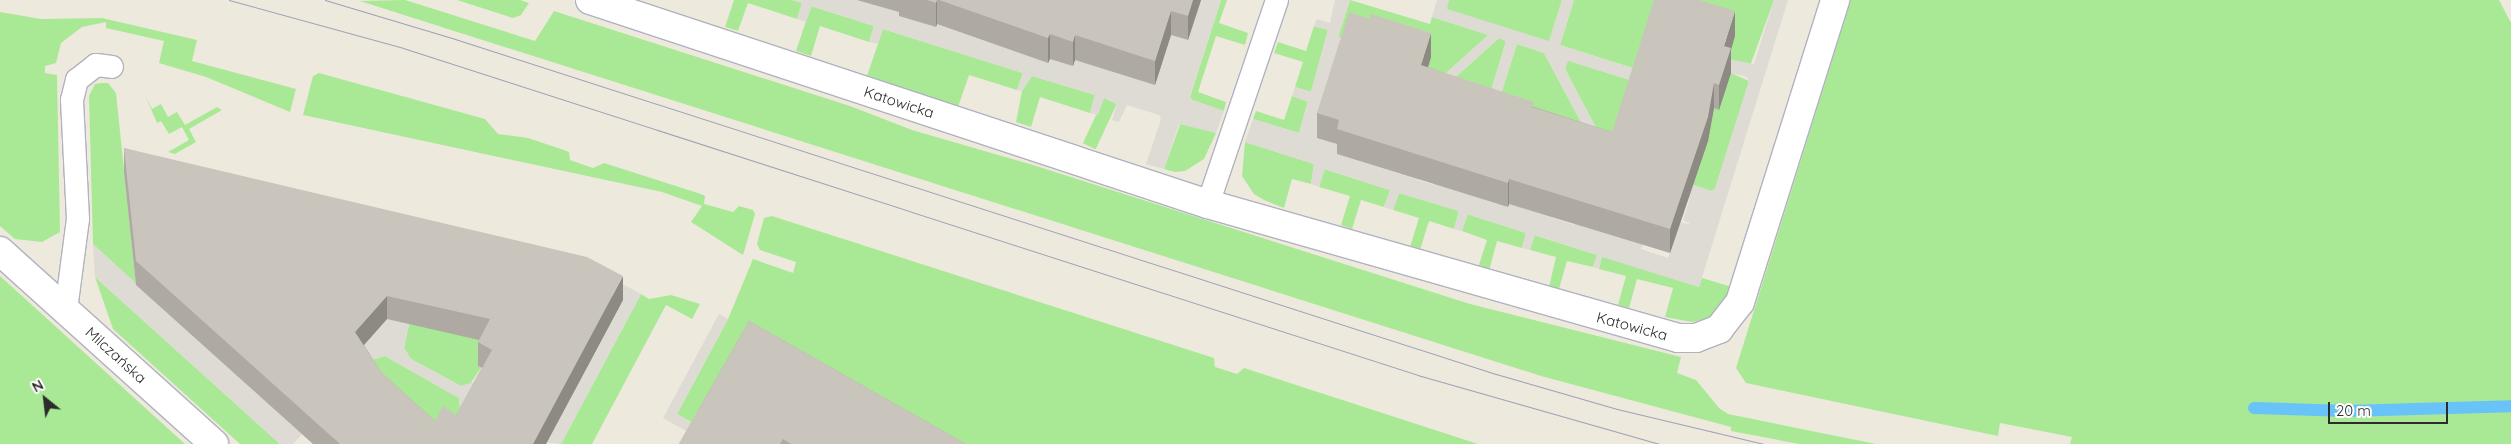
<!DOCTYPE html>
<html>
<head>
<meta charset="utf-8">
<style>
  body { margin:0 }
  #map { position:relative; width:2511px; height:444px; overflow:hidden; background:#eee9dd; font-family:Quicksand,sans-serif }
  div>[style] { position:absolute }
  .green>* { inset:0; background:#a9e995; transform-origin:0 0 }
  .plaza>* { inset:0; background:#dedbd4 }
  .stream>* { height:12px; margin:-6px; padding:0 6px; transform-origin:6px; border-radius:6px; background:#68c3f8 }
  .roads { filter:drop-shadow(1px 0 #b1b2c0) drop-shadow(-1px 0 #b1b2c0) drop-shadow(0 1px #b1b2c0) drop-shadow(0 -1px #b1b2c0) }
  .service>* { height:22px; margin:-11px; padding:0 11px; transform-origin:11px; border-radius:11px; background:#fff }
  .minor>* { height:28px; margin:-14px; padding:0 14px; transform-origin:14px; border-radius:14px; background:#fff }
  .tram>* { height:1px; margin:-0.5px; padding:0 0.5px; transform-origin:0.5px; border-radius:0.5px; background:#9fa0b7 }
  .wall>* { inset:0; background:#aea9a2 }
  .shaded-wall>* { inset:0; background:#8d8a84 }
  .building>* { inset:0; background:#cac5bc }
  span { translate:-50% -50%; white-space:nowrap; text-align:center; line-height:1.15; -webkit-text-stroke:4.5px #fff; paint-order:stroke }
  .street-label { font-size:15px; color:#2c2c2c }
  .north { position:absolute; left:20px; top:374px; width:50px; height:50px; -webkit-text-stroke:4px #fff; paint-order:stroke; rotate:331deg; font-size:14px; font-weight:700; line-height:20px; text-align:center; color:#2c2c2c }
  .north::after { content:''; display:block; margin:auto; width:18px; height:22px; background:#2c2c2c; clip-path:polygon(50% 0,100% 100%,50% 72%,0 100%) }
  .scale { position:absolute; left:2328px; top:402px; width:120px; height:22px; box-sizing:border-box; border:2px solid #2c2c2c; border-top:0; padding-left:6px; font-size:15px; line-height:18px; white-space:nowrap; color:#2c2c2c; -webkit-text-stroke:4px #fff; paint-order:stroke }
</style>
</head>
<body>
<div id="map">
  <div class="green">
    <div style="clip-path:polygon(405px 0,535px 41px,554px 11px,850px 106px,912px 130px,1033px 165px,1470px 304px,1681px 357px,1677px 373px,1696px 380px,1719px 408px,1728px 414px,1876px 444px,1799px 444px,1731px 431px,1731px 427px,1541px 376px,360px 1px)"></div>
    <div style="clip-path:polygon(457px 0,520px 0,529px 3px,521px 15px,513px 18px)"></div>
    <div style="clip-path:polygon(734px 0,792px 0,802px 3px,797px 19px,748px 3px,738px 31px,725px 27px)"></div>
    <div style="clip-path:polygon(1221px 0,1227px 0,1219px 23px,1248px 33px,1245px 45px,1216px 36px,1198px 92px,1226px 102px,1224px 111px,1192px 100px,1190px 97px)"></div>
    <div style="clip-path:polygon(1350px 0,1430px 24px,1432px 17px,1489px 35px,1418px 98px,1348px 40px,1338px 37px)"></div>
    <div style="clip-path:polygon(1449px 0,1562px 0,1549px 42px,1446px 9px)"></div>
    <div style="clip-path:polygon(1574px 0,1774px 0,1750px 66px,1728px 59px,1735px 36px,1639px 70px,1560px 45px)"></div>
    <div style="clip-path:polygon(1851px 0,2499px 0,2511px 23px,2511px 444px,2070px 444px,2072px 437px,2000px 423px,1998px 436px,1746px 383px,1736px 368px)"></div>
    <div style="clip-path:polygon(811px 6px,874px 26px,869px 42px,820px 26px,811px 56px,796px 51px)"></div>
    <div style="clip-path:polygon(0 12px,41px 19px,102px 18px,197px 40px,192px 61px,296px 89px,290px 112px,206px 77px,159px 63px,164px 41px,106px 28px,106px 22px,82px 27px,61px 43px,56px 63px,45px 66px,45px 73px,57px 75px,60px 232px,42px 242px,15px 239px,0 226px)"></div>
    <div style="clip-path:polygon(1314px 26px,1328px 30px,1311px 92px,1295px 87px,1303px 62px,1274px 53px,1278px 42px,1306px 51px)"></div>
    <div style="clip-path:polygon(883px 29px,1023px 73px,1017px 90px,969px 75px,957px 110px,867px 76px)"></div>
    <div style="clip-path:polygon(1499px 38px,1506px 41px,1488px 101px,1429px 101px)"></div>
    <div style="clip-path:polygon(1517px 44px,1544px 53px,1606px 169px,1498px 103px)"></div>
    <div style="clip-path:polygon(1568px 60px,1636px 82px,1613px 160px,1565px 69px)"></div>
    <div style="clip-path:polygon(319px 73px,485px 119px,498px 134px,528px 138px,561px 149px,569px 152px,570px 160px,593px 168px,604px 163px,701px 194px,705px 196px,704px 204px,733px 212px,739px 206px,753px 210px,755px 214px,743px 255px,691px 222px,702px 206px,662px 192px,303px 115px,313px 76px)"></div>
    <div style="clip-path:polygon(1731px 73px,1749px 81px,1715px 189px,1711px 191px,1688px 183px,1700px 145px,1707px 147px,1701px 143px,1712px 107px,1719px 109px)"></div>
    <div style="clip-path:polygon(1032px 76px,1095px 95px,1090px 113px,1040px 97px,1031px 127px,1016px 122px,1022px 91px)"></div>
    <div style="clip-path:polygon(101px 83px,108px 83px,116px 93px,136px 285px,93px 244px,89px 96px,95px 84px)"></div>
    <div style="clip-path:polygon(145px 95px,152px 109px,161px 104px,168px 117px,177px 112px,185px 125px,217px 107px,222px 110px,189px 129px,196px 142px,175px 154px,168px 152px,189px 140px,182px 127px,169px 134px,161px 121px,157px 123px)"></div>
    <div style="clip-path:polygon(1292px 96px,1308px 101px,1299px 133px,1253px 119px,1256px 111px,1284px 120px)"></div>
    <div style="left:1104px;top:98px;width:14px;height:50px;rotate:25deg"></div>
    <div style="clip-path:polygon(1181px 122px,1216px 133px,1204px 159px,1185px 171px,1175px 172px,1164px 169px)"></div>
    <div style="clip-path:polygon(1245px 142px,1314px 164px,1311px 184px,1292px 179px,1284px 208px,1264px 200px,1254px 194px,1242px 176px)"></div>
    <div style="clip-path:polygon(1324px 169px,1390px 190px,1384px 207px,1361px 200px,1352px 229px,1341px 225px,1350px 196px,1319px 187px)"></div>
    <div style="clip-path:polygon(1399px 193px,1459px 211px,1454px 229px,1429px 221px,1420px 250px,1410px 247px,1419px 218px,1393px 210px)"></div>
    <div style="clip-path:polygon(1467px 214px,1526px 233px,1522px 248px,1497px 241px,1489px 271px,1478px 268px,1487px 240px,1462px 231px)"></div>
    <div style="clip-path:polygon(772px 216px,1214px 358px,1215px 367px,1237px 374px,1244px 368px,1478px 444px,949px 444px,691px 422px,677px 414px,728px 319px,753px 259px,793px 273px,796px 262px,760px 250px,757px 244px,764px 218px)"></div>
    <div style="clip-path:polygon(1534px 235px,1597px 255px,1593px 267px,1567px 261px,1559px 289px,1549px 287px,1556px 257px,1530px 250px)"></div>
    <div style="clip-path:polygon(1602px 256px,1699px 287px,1702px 278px,1732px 287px,1719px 310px,1707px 319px,1692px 322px,1665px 317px,1673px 288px,1637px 279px,1629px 308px,1618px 305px,1626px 276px,1599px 269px)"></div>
    <div style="clip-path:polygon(0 276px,185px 444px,0 444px)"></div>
    <div style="clip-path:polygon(419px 276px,490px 343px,478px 365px,481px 368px,470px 384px,461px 386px,411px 359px,404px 348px)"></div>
    <div style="clip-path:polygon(95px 277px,280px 444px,240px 444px,113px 329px)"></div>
    <div style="clip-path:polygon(641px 294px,649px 299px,671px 295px,700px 304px,692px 319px,666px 305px,592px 444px,561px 444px)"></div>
    <div style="clip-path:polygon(385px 356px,459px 398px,460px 407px,447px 433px,368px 361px)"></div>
  </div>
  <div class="plaza">
    <div style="clip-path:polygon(792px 0,881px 0,900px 12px,899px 16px,936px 27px,937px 24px,1048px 63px,1050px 59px,1171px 35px,1188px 40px,1201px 0,1221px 0,1190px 96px,1192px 100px,1224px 111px,1216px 133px,1179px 124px,1164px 169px,1146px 164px,1161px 119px,1159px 115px,1127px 105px,1119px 122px,1112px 120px,1117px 104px,1104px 98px,1098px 115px,1090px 113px,1095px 95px,1032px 76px,1022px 91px,1017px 90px,1023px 73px,883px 29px,878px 44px,869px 42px,874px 26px,812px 6px,806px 22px,797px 19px,802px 3px)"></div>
    <div style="clip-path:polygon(1335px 0,1350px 0,1338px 37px,1348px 40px,1317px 137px,1339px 145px,1337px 154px,1434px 185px,1438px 173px,1508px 207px,1511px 198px,1553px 211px,1551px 217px,1574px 225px,1577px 217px,1643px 245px,1641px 249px,1668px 258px,1680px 222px,1692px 225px,1683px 220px,1690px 198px,1681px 195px,1685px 182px,1711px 191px,1715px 189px,1749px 81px,1747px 77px,1724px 71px,1728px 59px,1754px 64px,1774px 0,1788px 0,1699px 287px,1602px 257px,1599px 269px,1593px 267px,1597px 255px,1535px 235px,1530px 250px,1522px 248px,1526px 233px,1468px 214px,1462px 231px,1454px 229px,1459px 211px,1399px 193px,1393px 210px,1384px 207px,1390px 190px,1325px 169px,1319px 187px,1311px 184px,1314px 164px,1245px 142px,1253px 119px,1299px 133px,1308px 102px,1292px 96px,1295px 87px,1311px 92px,1328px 30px,1314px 26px,1317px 19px,1330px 23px)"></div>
    <div style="clip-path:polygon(1437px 0,1449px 0,1447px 9px,1549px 41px,1562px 0,1574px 0,1560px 45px,1645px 72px,1636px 82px,1568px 61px,1565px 69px,1613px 160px,1606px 169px,1544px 53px,1517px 44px,1498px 103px,1488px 100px,1506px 41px,1499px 38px,1429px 101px,1418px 98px,1488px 35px,1432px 17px)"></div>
    <div style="clip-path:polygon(93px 244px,292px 425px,374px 333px,384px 292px,419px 276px,404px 348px,411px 359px,461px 386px,473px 382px,481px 368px,492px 373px,593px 268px,641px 294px,561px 444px,447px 433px,460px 407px,459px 398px,385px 356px,368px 361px,293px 444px,280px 444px,95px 277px)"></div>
    <div style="clip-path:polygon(719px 314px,728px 319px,677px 414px,691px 422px,697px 412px,708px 418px,709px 444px,663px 418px)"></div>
  </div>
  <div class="stream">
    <div style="left:2254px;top:408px;width:93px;rotate:1.8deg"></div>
    <div style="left:2347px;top:411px;width:164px;rotate:-1.7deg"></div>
  </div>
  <div class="roads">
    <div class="service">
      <div style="left:1208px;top:204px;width:215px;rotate:-71.3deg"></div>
      <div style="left:66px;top:310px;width:92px;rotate:-82.5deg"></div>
      <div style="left:78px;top:219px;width:119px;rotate:-92.9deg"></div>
      <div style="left:72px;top:100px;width:21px;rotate:-76deg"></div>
      <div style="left:77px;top:80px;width:24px;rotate:-38deg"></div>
      <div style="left:96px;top:65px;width:16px;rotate:7deg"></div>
    </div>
    <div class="minor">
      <div style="left:590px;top:0;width:651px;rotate:18.27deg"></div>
      <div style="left:1208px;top:204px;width:489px;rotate:15.9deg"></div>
      <div style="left:1678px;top:338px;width:18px"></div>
      <div style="left:1696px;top:338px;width:25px;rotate:-21deg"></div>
      <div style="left:1719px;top:329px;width:34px;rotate:-52deg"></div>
      <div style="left:1740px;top:302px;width:317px;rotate:-72.5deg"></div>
      <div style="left:0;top:251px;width:288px;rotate:42deg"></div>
    </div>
  </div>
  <div class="tram">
    <div style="left:229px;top:0;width:180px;rotate:15.4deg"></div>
    <div style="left:403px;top:48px;width:1070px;rotate:17.86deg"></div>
    <div style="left:1421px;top:376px;width:248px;rotate:15.9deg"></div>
    <div style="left:325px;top:0;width:136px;rotate:16.7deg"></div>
    <div style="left:455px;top:39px;width:1094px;rotate:17.84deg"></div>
    <div style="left:1496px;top:374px;width:126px;rotate:16.1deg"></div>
    <div style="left:1617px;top:409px;width:151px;rotate:13.4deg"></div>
  </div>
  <div class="wall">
    <div style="clip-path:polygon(857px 0,1201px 0,1188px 40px,1171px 35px,1155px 85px,1075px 60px,1073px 66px,1050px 59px,1048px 63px,937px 24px,936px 27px,899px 16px,899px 12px)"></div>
    <div style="clip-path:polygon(1735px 36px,1731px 50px,1731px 73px,1719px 110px,1714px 108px,1708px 141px,1670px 253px,1509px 204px,1508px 207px,1337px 154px,1337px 144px,1317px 138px,1317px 113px,1431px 57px,1428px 67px,1534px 107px,1612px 132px)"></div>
    <div style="clip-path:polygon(evenodd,124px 148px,623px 300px,546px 444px,313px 444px,136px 285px,124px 172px,124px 148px,387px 319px,479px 340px,478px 342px,478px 366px,482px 368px,456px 415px,435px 421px,381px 372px,364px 345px,387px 319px)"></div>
    <div style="clip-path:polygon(749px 321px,966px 444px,679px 444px)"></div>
  </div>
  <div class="shaded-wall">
    <div style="clip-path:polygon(937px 0,937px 24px,936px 27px,936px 3px)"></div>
    <div style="clip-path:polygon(1193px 0,1201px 0,1188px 40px,1188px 16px)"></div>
    <div style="clip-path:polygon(1171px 11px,1171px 35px,1155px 85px,1155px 61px)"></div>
    <div style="clip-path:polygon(1735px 11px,1735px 36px,1731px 50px,1731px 73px,1719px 110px,1719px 85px,1724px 46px)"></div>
    <div style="clip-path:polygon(1431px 33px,1431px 57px,1421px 90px,1421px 65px)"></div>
    <div style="clip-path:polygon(1050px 34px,1050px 59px,1048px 63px,1048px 38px)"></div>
    <div style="clip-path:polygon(1075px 35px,1075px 60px,1073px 66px,1073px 42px)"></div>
    <div style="clip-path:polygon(1714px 83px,1714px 108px,1708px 141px,1670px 253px,1670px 229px)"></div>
    <div style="clip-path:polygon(1509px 179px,1509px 204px,1508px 207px,1508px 183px)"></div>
    <div style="clip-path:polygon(623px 276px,623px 300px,546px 444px,533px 444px)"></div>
    <div style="clip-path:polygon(387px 296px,387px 319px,355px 355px,355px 332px)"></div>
  </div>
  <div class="building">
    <div style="clip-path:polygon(927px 0,937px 0,936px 3px)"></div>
    <div style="clip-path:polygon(939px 0,1193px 0,1188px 16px,1171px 11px,1155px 61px,1075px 35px,1073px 42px,1050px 34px,1048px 38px)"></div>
    <div style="clip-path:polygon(1654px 0,1699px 0,1735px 11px,1724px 46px,1731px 48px,1719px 85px,1714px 83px,1708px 117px,1670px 229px,1509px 179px,1508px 183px,1337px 129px,1339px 120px,1317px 113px,1349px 12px,1370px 19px,1371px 14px,1431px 33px,1421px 65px,1534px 102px,1532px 107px,1612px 132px)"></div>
    <div style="clip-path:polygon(evenodd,124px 148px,587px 257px,623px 276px,533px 444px,340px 444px,136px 261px,124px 148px,387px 296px,490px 319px,478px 342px,492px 350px,456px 415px,443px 406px,435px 421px,381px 372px,355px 332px,387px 296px)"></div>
    <div style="clip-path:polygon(749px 321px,966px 444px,791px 444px,783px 439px,780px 444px,679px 444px)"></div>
  </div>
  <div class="street-label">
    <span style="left:899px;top:102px;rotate:18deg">Katowicka</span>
    <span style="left:1632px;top:326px;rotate:15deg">Katowicka</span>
    <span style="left:116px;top:355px;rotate:42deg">Milczańska</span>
  </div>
  <div class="north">N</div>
  <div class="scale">20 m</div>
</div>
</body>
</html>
